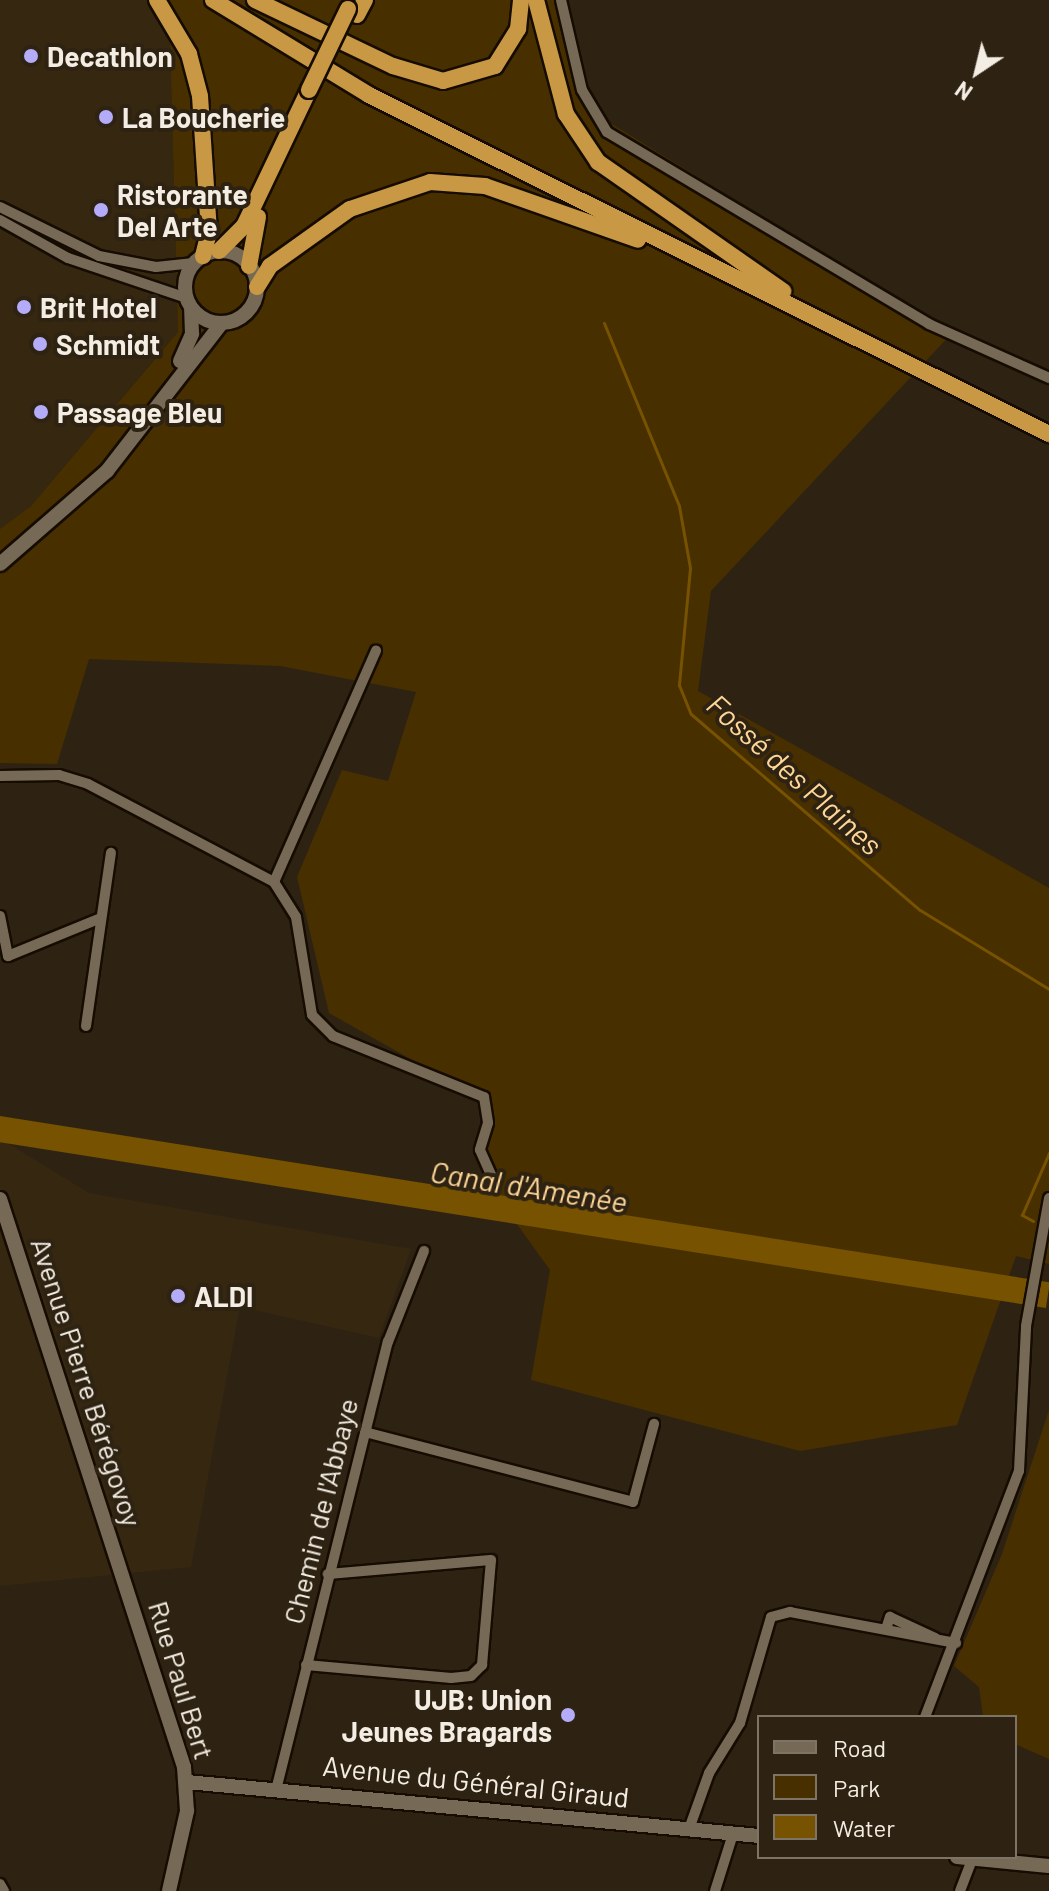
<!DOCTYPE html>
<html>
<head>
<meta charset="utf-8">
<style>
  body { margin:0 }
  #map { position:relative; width:1049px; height:1891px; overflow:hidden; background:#2e2312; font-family:Barlow,sans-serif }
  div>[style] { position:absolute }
  .built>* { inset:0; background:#362710 }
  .green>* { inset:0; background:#472f00 }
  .water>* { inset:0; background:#775200; transform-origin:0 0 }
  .stream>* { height:3px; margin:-1.5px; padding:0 1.5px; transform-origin:1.5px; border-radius:1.5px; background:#775200 }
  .roads { filter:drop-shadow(2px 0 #160c01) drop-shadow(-2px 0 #160c01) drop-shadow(0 2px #160c01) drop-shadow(0 -2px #160c01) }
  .minor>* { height:10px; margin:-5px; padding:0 5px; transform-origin:5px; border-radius:5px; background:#766a57 }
  .secondary>* { height:14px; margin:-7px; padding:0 7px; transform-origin:7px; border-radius:7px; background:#766a57 }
  .secondary>.ring { margin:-7px; padding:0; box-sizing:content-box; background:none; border:14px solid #766a57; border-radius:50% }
  .trunk>* { height:16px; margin:-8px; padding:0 8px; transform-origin:8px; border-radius:8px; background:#c89844 }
  .bridges { filter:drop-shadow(2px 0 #160c01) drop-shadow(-2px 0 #160c01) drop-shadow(0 2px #160c01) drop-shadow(0 -2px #160c01) }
  .trunk-bridge>* { height:16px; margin:-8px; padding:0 8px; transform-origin:8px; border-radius:8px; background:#c89844 }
  .dots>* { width:22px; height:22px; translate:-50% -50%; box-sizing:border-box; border:4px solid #2e2312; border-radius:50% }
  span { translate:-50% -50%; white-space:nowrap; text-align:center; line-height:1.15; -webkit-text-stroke:8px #2e2312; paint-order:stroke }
  .poi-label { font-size:28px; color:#f4ede3; font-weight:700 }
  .left { translate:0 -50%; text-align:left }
  .right { translate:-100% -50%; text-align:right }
  .street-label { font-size:28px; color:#f4ede3 }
  .water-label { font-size:30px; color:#fed698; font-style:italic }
  .legend { position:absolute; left:757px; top:1715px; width:260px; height:144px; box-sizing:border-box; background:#2e2312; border:2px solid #7d7466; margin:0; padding:10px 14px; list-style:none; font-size:24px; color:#f4ede3 }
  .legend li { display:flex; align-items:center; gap:16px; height:40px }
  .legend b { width:40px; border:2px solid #7d7466 }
  .north { position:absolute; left:937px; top:32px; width:80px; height:80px; -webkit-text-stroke:6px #2e2312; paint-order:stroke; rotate:215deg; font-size:22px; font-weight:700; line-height:32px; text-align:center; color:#f4ede3 }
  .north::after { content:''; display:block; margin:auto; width:28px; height:36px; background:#f4ede3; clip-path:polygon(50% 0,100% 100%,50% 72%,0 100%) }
</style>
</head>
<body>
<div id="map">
  <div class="built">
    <div style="clip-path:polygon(0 0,169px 0,178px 332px,31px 506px,0 529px)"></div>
    <div style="clip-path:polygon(0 1114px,9px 1144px,89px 1193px,411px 1249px,379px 1338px,240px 1307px,191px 1567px,0 1586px)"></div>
  </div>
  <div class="green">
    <div style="clip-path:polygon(169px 0,564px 0,597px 115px,952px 333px,711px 591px,698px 691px,1049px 888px,1049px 1264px,1016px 1256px,957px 1425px,800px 1451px,531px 1380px,550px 1270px,483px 1177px,485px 1101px,329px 1013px,297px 877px,342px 770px,388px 781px,416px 692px,280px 666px,89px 659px,57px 764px,0 763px,0 529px,31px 506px,178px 332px)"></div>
    <div style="clip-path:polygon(1049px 1410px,1049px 1759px,1015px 1744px,1015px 1717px,983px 1717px,979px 1687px,954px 1666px,1002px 1554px)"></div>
  </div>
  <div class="water">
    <div style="left:0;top:1116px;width:1063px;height:26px;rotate:9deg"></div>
  </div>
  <div class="stream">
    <div style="left:604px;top:323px;width:198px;rotate:67.7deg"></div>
    <div style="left:679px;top:506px;width:63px;rotate:79.9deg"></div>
    <div style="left:690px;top:568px;width:118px;rotate:95.4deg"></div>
    <div style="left:679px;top:685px;width:31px;rotate:68deg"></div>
    <div style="left:691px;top:714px;width:301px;rotate:40.6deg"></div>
    <div style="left:920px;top:910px;width:151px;rotate:31.5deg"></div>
    <div style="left:1033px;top:1221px;width:13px;rotate:-151deg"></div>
    <div style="left:1022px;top:1215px;width:68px;rotate:-66.5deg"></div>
  </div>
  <div class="roads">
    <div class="minor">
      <div style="left:561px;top:0;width:92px;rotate:76.9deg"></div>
      <div style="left:582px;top:90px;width:49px;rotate:59.2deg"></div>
      <div style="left:607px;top:132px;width:375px;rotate:30.8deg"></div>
      <div style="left:929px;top:324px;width:132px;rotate:24.2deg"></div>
      <div style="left:0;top:207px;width:110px;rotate:26.3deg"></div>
      <div style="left:99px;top:256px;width:58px;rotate:10.9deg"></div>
      <div style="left:156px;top:267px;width:38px;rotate:-6deg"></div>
      <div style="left:0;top:220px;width:78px;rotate:29.2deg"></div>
      <div style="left:68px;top:258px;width:126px;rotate:18.6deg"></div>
      <div style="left:0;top:776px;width:59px;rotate:-1deg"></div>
      <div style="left:59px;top:775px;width:30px;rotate:17deg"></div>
      <div style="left:88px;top:784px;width:210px;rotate:27.8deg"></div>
      <div style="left:274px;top:882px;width:41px;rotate:57.8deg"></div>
      <div style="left:296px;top:917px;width:99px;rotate:80.7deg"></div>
      <div style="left:312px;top:1015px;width:30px;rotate:45deg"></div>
      <div style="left:333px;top:1036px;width:163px;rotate:22deg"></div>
      <div style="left:484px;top:1097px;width:26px;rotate:81deg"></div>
      <div style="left:488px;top:1123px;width:28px;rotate:107deg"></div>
      <div style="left:480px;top:1150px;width:30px;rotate:66deg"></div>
      <div style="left:274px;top:882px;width:253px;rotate:-66.2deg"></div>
      <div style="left:0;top:916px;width:41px;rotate:78.7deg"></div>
      <div style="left:8px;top:956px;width:100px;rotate:-22.2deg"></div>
      <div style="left:86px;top:1026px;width:175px;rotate:-81.8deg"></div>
      <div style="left:365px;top:1432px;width:277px;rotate:14.6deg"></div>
      <div style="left:633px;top:1502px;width:81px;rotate:-74.9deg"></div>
      <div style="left:886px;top:1629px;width:13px;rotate:-72deg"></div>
      <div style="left:890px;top:1617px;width:50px;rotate:25deg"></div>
      <div style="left:306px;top:1665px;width:146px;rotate:5.1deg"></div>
      <div style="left:451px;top:1678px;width:20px;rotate:-6deg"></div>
      <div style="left:471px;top:1676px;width:16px;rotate:-45deg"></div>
      <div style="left:482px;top:1665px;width:105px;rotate:-85.1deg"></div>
      <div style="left:491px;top:1560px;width:164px;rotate:175.1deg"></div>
      <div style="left:925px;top:1717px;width:263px;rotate:-69.1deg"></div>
      <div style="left:1019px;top:1471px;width:145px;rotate:-87.2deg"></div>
      <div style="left:1026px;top:1326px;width:130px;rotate:-79.8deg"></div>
      <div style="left:277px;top:1786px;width:458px;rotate:-76deg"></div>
      <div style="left:388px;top:1342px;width:98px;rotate:-68.4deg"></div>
      <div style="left:689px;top:1829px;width:59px;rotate:-70.3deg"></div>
      <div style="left:709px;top:1773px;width:59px;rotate:-58.2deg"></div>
      <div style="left:740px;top:1723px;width:110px;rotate:-73.7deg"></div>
      <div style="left:771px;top:1617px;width:20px;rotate:-15deg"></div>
      <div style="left:790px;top:1612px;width:169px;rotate:10.6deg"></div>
      <div style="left:0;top:1884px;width:8px;rotate:60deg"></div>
      <div style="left:715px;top:1891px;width:60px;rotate:-72.5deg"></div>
      <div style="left:960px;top:1891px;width:34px;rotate:-69deg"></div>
    </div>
    <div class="secondary">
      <div class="ring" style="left:185px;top:251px;width:58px;height:58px"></div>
      <div style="left:180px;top:361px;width:30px;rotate:-66deg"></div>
      <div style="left:192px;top:334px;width:26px;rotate:-92deg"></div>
      <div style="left:0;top:564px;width:142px;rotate:-41deg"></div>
      <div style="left:107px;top:471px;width:187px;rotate:-52.2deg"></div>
      <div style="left:0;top:1199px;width:597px;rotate:72.05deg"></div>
      <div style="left:184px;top:1767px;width:44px;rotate:86.1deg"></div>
      <div style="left:187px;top:1811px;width:82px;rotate:102.7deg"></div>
      <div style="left:187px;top:1782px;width:575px;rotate:5.39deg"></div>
      <div style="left:957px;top:1857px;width:92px;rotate:5.6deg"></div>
    </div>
    <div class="trunk">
      <div style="left:157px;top:0;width:63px;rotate:59.3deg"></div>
      <div style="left:189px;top:54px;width:43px;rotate:75.3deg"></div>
      <div style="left:200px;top:96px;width:136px;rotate:86.2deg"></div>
      <div style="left:209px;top:232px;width:25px;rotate:104deg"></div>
      <div style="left:213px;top:0;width:183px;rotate:31.3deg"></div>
      <div style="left:369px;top:95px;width:760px;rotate:26.5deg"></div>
      <div style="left:255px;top:0;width:153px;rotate:25.6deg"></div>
      <div style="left:393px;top:66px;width:52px;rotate:16.7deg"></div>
      <div style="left:443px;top:81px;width:54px;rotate:-16.1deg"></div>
      <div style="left:495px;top:66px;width:44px;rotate:-58.1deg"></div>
      <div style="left:518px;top:29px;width:29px;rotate:-84deg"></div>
      <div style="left:536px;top:0;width:118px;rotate:75.3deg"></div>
      <div style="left:566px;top:114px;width:58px;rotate:56.3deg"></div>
      <div style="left:598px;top:162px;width:226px;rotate:34.9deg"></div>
      <div style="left:357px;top:15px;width:17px;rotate:-62deg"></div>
      <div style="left:219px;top:251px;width:35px;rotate:-45deg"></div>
      <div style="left:244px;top:226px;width:151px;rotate:-64.5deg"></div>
      <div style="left:249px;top:266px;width:50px;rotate:-79.6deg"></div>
      <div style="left:257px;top:287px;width:25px;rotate:-58deg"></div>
      <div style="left:270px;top:266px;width:98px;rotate:-35.5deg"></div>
      <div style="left:350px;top:209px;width:84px;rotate:-18.6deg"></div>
      <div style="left:430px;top:182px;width:55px;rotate:4.2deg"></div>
      <div style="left:485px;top:186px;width:162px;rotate:19.4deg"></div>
    </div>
  </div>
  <div class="bridges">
    <div class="trunk-bridge">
      <div style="left:309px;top:90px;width:90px;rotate:-64.3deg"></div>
    </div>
  </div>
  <div class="dots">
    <div style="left:31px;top:56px;background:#b4acf9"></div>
    <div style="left:106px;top:117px;background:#b4acf9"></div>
    <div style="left:101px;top:210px;background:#b4acf9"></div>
    <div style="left:24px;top:307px;background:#b4acf9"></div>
    <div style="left:40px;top:344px;background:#b4acf9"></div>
    <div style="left:41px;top:412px;background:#b4acf9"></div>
    <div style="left:178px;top:1296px;background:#b4acf9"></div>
    <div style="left:568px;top:1715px;background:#b4acf9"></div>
  </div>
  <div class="poi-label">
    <span class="left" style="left:47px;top:56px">Decathlon</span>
    <span class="left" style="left:122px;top:117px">La Boucherie</span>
    <span class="left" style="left:117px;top:210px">Ristorante<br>Del Arte</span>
    <span class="left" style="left:40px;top:307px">Brit Hotel</span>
    <span class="left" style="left:56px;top:344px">Schmidt</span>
    <span class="left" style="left:57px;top:412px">Passage Bleu</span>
    <span class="left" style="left:194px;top:1296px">ALDI</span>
    <span class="right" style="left:552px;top:1715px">UJB: Union<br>Jeunes Bragards</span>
  </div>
  <div class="street-label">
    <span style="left:87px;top:1382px;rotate:72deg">Avenue Pierre Bérégovoy</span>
    <span style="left:320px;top:1511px;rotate:-76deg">Chemin de l'Abbaye</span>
    <span style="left:182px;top:1680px;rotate:73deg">Rue Paul Bert</span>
    <span style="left:476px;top:1781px;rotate:6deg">Avenue du Général Giraud</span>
  </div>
  <div class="water-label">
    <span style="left:795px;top:774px;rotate:42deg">Fossé des Plaines</span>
    <span style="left:529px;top:1186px;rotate:9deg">Canal d'Amenée</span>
  </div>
  <ul class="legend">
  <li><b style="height:10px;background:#766a57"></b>Road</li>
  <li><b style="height:22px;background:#472f00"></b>Park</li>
  <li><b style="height:22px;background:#775200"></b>Water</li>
  </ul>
  <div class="north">N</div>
</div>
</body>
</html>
